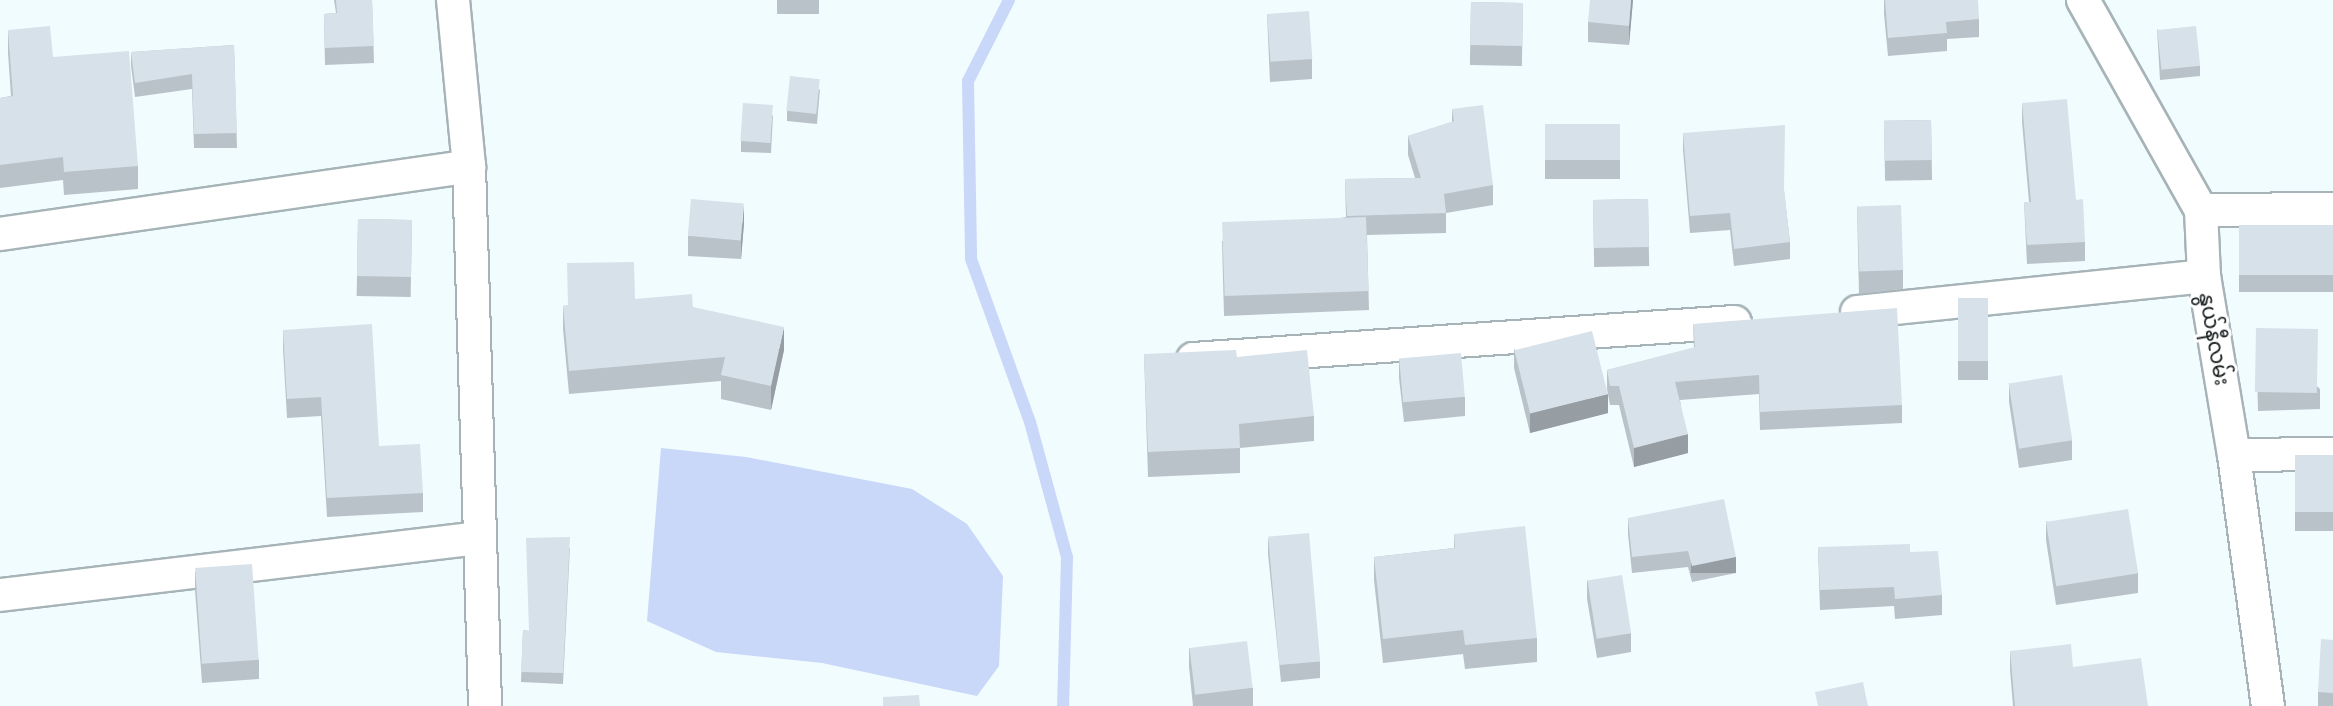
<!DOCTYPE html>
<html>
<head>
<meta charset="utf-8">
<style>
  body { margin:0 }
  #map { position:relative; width:2333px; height:706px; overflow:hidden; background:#f1fcff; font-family:"Work Sans","Noto Sans Myanmar",sans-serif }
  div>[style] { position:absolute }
  .water>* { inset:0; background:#c9d7f9 }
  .stream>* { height:12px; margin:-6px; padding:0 6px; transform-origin:6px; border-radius:6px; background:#c9d7f9 }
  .roads { filter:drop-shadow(2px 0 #a6b4b7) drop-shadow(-2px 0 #a6b4b7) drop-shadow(0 2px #a6b4b7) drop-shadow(0 -2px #a6b4b7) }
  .minor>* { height:32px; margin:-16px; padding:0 16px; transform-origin:16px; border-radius:16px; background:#fff }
  .wall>* { inset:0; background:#b9c2c8; transform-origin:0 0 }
  .shaded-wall>* { inset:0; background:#969ea3; transform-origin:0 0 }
  .building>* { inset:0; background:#d7e1e9; transform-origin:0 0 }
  span { translate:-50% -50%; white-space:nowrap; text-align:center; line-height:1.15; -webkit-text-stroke:6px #fff; paint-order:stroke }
  .street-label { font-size:21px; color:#14191a }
</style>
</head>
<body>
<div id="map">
  <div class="water">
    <div style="clip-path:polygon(661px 448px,746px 457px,912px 489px,967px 524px,1003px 576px,999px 666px,977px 696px,822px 663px,716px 652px,647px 621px)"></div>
  </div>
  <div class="stream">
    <div style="left:1009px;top:0;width:91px;rotate:116.8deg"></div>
    <div style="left:968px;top:81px;width:178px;rotate:89deg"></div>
    <div style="left:971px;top:259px;width:173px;rotate:70.1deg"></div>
    <div style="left:1030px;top:422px;width:140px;rotate:74.7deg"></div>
    <div style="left:1067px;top:557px;width:149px;rotate:91.5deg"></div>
  </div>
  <div class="roads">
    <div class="minor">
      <div style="left:453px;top:0;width:167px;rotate:84.5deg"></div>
      <div style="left:469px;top:166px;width:540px;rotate:88.3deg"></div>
      <div style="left:2083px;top:0;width:241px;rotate:60.7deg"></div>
      <div style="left:2201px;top:210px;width:66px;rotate:87.4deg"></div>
      <div style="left:2204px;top:276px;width:181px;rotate:80.5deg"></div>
      <div style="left:2234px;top:455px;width:253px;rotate:82.3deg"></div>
      <div style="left:2201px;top:210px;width:132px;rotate:-0.4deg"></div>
      <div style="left:0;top:234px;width:474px;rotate:-8.2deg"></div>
      <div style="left:1857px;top:312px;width:349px;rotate:-5.9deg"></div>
      <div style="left:1193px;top:359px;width:543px;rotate:-3.91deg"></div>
      <div style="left:2234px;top:455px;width:99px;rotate:-0.6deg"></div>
      <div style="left:0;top:595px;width:480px;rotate:-6.8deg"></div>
    </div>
  </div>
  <div class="wall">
    <div style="clip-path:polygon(334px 0,372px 0,374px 63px,325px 65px,324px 14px,336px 13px)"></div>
    <div style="left:777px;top:0;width:42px;height:14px"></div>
    <div style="clip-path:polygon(1633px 0,1629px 45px,1588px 42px,1588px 22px)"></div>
    <div style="clip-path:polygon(1884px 0,1979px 19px,1979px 37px,1947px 39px,1947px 51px,1888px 56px,1884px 14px)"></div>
    <div style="left:1471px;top:2px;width:52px;height:63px;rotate:1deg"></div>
    <div style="clip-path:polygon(1267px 14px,1312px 59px,1312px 79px,1270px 82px)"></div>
    <div style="clip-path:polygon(2157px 29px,2200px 66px,2200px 76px,2160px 80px)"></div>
    <div style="clip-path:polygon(8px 30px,53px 57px,138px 166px,138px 189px,64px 195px,63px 180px,0 188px,0 98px,11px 96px,8px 53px)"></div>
    <div style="clip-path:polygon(234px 45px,237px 148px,194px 148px,192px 89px,135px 97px,131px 66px,131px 52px)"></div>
    <div style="clip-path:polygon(820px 89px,817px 124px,787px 121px,787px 111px)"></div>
    <div style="clip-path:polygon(2022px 103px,2076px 200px,2085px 242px,2085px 261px,2027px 264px,2024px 202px,2029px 202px,2022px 122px)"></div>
    <div style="clip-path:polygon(1452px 109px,1493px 185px,1493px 205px,1446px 213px,1446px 233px,1367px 235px,1369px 310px,1224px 316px,1222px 241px,1346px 217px,1345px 179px,1415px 178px,1408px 155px,1408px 136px,1452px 122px)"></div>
    <div style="clip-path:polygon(773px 115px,771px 153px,741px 152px,741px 141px)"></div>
    <div style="left:1931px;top:120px;width:60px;height:47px;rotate:89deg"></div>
    <div style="left:1620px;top:124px;width:55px;height:75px;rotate:90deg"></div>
    <div style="clip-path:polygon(1683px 133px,1784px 191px,1790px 242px,1790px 259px,1734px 266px,1730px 230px,1690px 233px,1683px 150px)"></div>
    <div style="left:1648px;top:199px;width:67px;height:55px;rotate:89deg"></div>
    <div style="clip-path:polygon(1857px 206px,1903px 270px,1903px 289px,1859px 294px)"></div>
    <div style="left:358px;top:219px;width:54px;height:77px;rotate:1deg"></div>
    <div style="clip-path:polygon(744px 223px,741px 259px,688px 256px,688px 236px)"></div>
    <div style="left:2333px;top:225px;width:67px;height:94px;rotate:90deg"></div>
    <div style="left:1988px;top:298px;width:82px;height:30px;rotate:90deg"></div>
    <div style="clip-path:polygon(635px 299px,693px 307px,784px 350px,771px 410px,721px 399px,721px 381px,569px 394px,563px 329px,563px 306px)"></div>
    <div style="clip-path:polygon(1693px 324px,1902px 405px,1902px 423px,1760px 430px,1759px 394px,1680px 400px,1688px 453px,1634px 467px,1619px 405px,1610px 405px,1607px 389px,1607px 370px,1694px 348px)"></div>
    <div style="clip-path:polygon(2256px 328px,2320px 389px,2320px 409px,2258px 411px)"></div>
    <div style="clip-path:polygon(283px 330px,379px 446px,423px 493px,423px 512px,327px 517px,321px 416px,287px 418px,283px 349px)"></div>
    <div style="clip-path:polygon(1514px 349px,1608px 413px,1530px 433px,1514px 368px)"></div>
    <div style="clip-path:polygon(1144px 354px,1237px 357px,1314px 416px,1314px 441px,1240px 448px,1240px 473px,1148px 477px)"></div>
    <div style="clip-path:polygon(1399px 359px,1465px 397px,1465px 416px,1404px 422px,1399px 378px)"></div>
    <div style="clip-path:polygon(2009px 383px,2072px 440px,2072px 460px,2019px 468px,2009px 402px)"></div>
    <div style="left:2333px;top:455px;width:76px;height:38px;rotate:90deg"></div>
    <div style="clip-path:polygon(1628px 518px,1736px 573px,1692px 582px,1688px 567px,1632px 573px,1628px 534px)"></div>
    <div style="clip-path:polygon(2046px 521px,2138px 573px,2138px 593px,2056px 605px,2046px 540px)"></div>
    <div style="clip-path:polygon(1454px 534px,1537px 638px,1537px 662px,1465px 669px,1463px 654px,1383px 663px,1374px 580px,1374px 557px,1454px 548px)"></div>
    <div style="clip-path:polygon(1268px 538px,1320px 662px,1320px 678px,1281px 682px,1268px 554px)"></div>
    <div style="clip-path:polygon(570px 547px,563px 684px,521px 682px,523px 630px,529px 631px)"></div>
    <div style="clip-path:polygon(1818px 547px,1910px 552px,1942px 595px,1942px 615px,1895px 619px,1894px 606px,1820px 610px)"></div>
    <div style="clip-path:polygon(195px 571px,259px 660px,259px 679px,202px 683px,195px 590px)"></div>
    <div style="clip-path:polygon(1587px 580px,1631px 633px,1631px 652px,1597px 658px,1587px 599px)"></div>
    <div style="clip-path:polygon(2333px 640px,2333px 706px,2318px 706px,2318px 692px)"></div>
    <div style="clip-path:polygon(1189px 648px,1253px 688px,1253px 706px,1193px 706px,1189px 667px)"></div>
    <div style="clip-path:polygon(2010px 651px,2073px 667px,2148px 706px,2013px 706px,2010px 670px)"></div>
  </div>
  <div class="shaded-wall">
    <div style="clip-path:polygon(1631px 0,1633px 0,1629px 45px,1629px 26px)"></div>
    <div style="clip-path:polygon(744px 204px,744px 223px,741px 259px,741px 240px)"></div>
    <div style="clip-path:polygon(784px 327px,784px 350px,771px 410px,771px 386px)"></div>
    <div style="clip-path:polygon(1608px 394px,1608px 413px,1530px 433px,1530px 413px)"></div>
    <div style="clip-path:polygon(1688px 434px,1688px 453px,1634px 467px,1634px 448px)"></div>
    <div style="left:1736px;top:557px;width:16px;height:45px;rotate:90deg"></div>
  </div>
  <div class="building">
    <div style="clip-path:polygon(336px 0,372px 0,374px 46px,325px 48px,324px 14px,337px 13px)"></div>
    <div style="clip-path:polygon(1590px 0,1631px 0,1629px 26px,1588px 22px)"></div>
    <div style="clip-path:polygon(1885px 0,1978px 0,1979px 19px,1946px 22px,1947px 33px,1888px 38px)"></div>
    <div style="left:1471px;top:2px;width:52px;height:43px;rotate:1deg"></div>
    <div style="left:1309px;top:11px;width:48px;height:42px;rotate:86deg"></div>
    <div style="clip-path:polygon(50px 26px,53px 57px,129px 51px,138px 166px,64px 172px,63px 157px,0 165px,0 98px,13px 96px,8px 30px)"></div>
    <div style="left:2196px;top:26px;width:40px;height:39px;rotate:84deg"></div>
    <div style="clip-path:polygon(234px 45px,237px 133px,194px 134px,192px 74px,135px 83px,131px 52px)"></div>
    <div style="left:790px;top:76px;width:30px;height:35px;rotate:6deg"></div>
    <div style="clip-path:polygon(2067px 99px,2076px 200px,2083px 199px,2085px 242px,2027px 245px,2024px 202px,2031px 202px,2022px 103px)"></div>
    <div style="left:743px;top:103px;width:30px;height:38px;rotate:4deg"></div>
    <div style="clip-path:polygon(1483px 105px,1493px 185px,1444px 194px,1446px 213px,1347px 216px,1345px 179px,1421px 178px,1408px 136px,1454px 121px,1452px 109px)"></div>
    <div style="left:1931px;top:120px;width:40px;height:47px;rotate:89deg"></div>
    <div style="left:1620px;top:124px;width:36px;height:75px;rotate:90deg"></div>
    <div style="clip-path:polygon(1785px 125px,1784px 189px,1790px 242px,1734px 249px,1730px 213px,1690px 216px,1683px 133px)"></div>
    <div style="left:691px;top:199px;width:53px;height:37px;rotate:5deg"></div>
    <div style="left:1648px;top:199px;width:48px;height:55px;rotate:89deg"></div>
    <div style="left:1901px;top:205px;width:65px;height:44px;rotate:88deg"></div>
    <div style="left:1366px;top:217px;width:74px;height:144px;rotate:88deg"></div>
    <div style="left:358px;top:219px;width:54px;height:57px;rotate:1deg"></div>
    <div style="left:2333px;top:225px;width:50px;height:94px;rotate:90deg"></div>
    <div style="clip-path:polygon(634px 262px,635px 299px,692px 294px,693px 307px,784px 327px,771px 386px,721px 375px,725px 357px,569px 371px,563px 306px,568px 305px,567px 263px)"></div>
    <div style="left:1988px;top:298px;width:63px;height:30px;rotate:90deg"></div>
    <div style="clip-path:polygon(1897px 308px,1902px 405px,1760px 412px,1759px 375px,1675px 382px,1688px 434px,1634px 448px,1619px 386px,1610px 386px,1607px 370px,1695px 347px,1693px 324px)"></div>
    <div style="clip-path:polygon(372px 324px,379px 446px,420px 444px,423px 493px,327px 498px,321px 397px,287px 399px,283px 330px)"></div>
    <div style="left:2256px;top:328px;width:62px;height:64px;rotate:1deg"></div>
    <div style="left:1592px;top:331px;width:65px;height:80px;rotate:76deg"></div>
    <div style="clip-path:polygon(1236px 350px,1237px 357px,1307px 350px,1314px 416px,1239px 424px,1240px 448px,1148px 452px,1144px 354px)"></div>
    <div style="left:1461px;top:353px;width:44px;height:62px;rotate:85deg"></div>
    <div style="left:2062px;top:375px;width:66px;height:54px;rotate:81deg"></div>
    <div style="left:2333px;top:455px;width:57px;height:38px;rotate:90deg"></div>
    <div style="clip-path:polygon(1724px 499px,1736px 557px,1692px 566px,1688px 551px,1632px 557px,1628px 518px)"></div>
    <div style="left:2128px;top:509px;width:65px;height:83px;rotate:81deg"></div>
    <div style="clip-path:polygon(1525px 526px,1537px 638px,1465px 645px,1463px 630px,1383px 639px,1374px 557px,1455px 548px,1454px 534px)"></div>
    <div style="left:1309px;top:533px;width:129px;height:41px;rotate:85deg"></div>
    <div style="clip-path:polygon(570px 537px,563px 673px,521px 672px,523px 630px,529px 631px,526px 538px)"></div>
    <div style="clip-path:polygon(1910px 544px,1910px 552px,1938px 551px,1942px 595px,1895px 599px,1894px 587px,1820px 590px,1818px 547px)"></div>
    <div style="left:252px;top:564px;width:96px;height:57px;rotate:86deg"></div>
    <div style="left:1622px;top:575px;width:59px;height:35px;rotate:81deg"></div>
    <div style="clip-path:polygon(2321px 639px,2333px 640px,2333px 693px,2318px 692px)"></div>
    <div style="left:1247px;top:641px;width:47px;height:58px;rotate:83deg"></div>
    <div style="clip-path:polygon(2071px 644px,2073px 667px,2141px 658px,2148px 706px,2015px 706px,2010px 651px)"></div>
    <div style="clip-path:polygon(1863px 682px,1868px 706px,1818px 706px,1815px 692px)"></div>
    <div style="clip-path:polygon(919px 695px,920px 706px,883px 706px,883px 697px)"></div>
  </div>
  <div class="street-label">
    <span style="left:2214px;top:339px;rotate:80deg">နွယ်နီလမ်း</span>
  </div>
</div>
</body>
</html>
